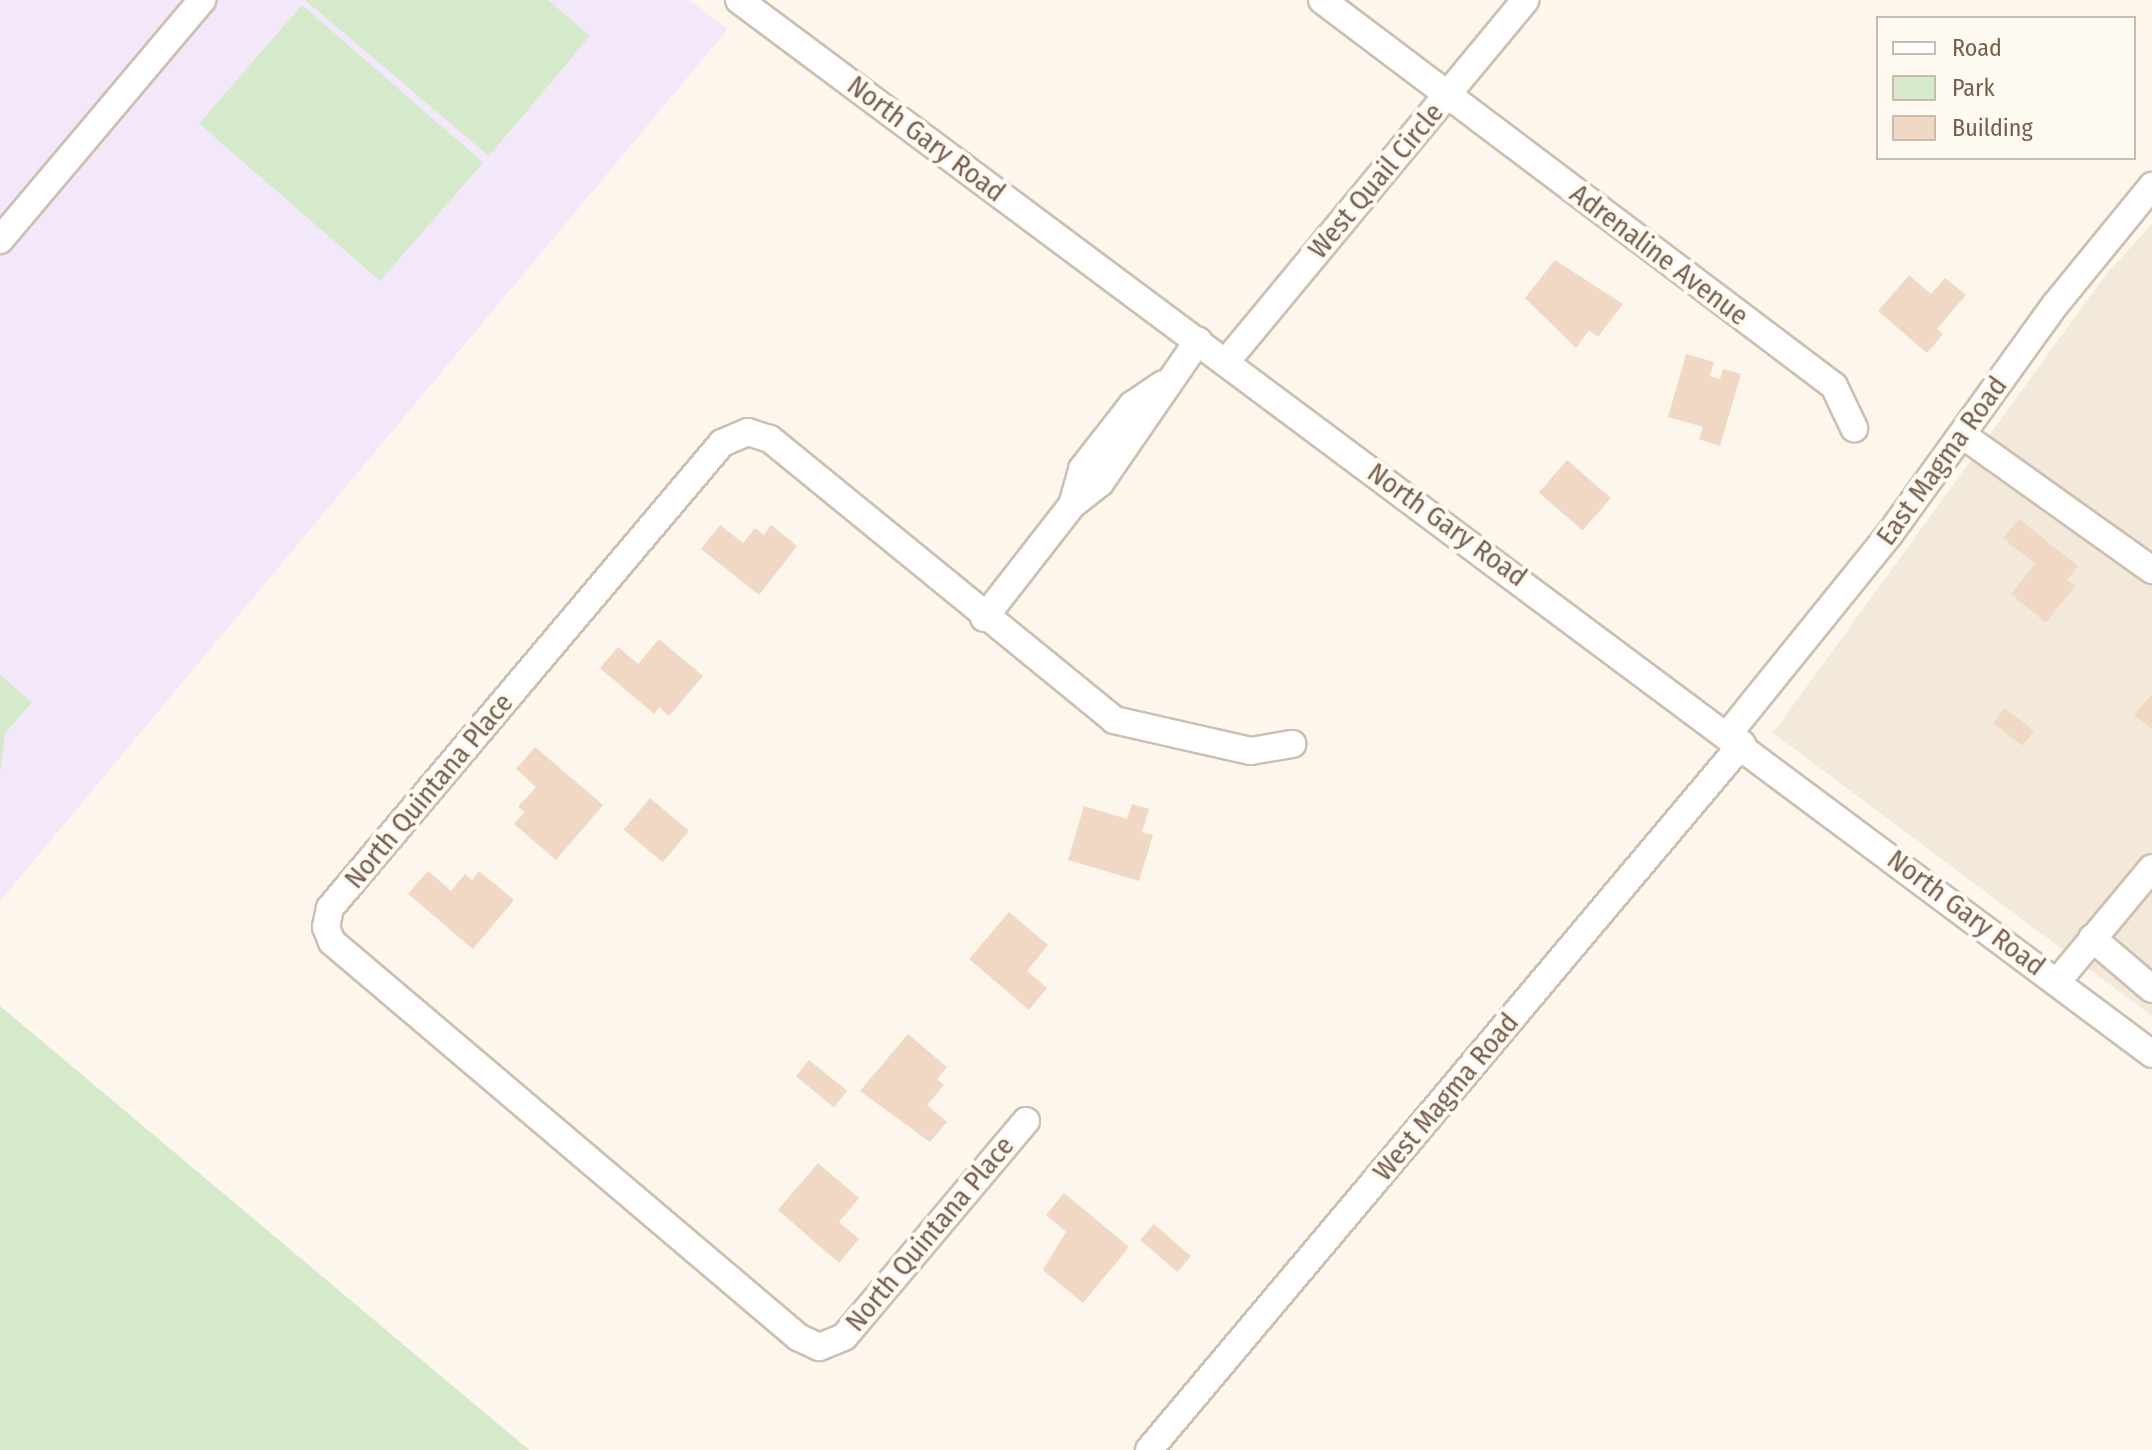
<!DOCTYPE html>
<html>
<head>
<meta charset="utf-8">
<style>
  body { margin:0 }
  #map { position:relative; width:2152px; height:1450px; overflow:hidden; background:#fcf6ec; font-family:"Fira Sans Condensed",sans-serif }
  div>[style] { position:absolute }
  .residential>* { inset:0; background:#f3e9da }
  .education>* { inset:0; background:#f3e8f9 }
  .green>* { inset:0; background:#d5eaca; transform-origin:0 0 }
  .building>* { inset:0; background:#f0d8c4; transform-origin:0 0 }
  .roads { filter:drop-shadow(2px 0 #cebfb1) drop-shadow(-2px 0 #cebfb1) drop-shadow(0 2px #cebfb1) drop-shadow(0 -2px #cebfb1) }
  .minor>* { height:26px; margin:-13px; padding:0 13px; transform-origin:13px; border-radius:13px; background:#fff }
  span { translate:-50% -50%; white-space:nowrap; text-align:center; line-height:1.15; -webkit-text-stroke:8px #fefaf2; paint-order:stroke }
  .street-label { font-size:28px; color:#775f4f }
  .legend { position:absolute; left:1876px; top:16px; width:260px; height:144px; box-sizing:border-box; background:#fefaf2; border:2px solid #c8bcb1; margin:0; padding:10px 14px; list-style:none; font-size:24px; color:#775f4f }
  .legend li { display:flex; align-items:center; gap:16px; height:40px }
  .legend b { width:40px; border:2px solid #c8bcb1 }
</style>
</head>
<body>
<div id="map">
  <div class="residential">
    <div style="clip-path:polygon(2152px 224px,2152px 1016px,1773px 733px,2104px 277px)"></div>
  </div>
  <div class="education">
    <div style="clip-path:polygon(0 0,689px 0,728px 29px,0 901px)"></div>
  </div>
  <div class="green">
    <div style="clip-path:polygon(305px 0,548px 0,590px 36px,489px 156px)"></div>
    <div style="left:302px;top:5px;width:240px;height:157px;rotate:41deg"></div>
    <div style="clip-path:polygon(0 675px,32px 702px,5px 734px,0 773px)"></div>
    <div style="clip-path:polygon(0 1006px,529px 1450px,0 1450px)"></div>
  </div>
  <div class="building">
    <div style="clip-path:polygon(1555px 260px,1623px 304px,1598px 337px,1589px 330px,1576px 348px,1525px 298px)"></div>
    <div style="clip-path:polygon(1909px 275px,1931px 294px,1945px 278px,1966px 295px,1937px 329px,1943px 334px,1927px 353px,1878px 311px)"></div>
    <div style="clip-path:polygon(1686px 354px,1714px 362px,1710px 376px,1720px 379px,1723px 369px,1741px 374px,1720px 446px,1699px 439px,1703px 427px,1668px 417px)"></div>
    <div style="left:1567px;top:460px;width:58px;height:43px;rotate:41deg"></div>
    <div style="clip-path:polygon(2019px 519px,2078px 566px,2067px 580px,2075px 586px,2046px 623px,2011px 594px,2035px 564px,2003px 538px)"></div>
    <div style="clip-path:polygon(720px 525px,743px 543px,755px 528px,764px 535px,771px 525px,797px 546px,759px 595px,701px 549px)"></div>
    <div style="clip-path:polygon(659px 639px,703px 676px,669px 716px,659px 707px,654px 714px,600px 668px,618px 647px,638px 664px)"></div>
    <div style="clip-path:polygon(2152px 694px,2152px 729px,2134px 715px)"></div>
    <div style="left:2005px;top:708px;width:37px;height:19px;rotate:38deg"></div>
    <div style="clip-path:polygon(535px 747px,603px 805px,556px 860px,514px 824px,525px 812px,518px 807px,536px 787px,516px 769px)"></div>
    <div style="left:650px;top:798px;width:51px;height:41px;rotate:40deg"></div>
    <div style="clip-path:polygon(1132px 804px,1149px 809px,1142px 832px,1153px 835px,1139px 881px,1068px 860px,1084px 806px,1127px 819px)"></div>
    <div style="clip-path:polygon(428px 871px,451px 891px,465px 874px,472px 880px,479px 871px,514px 900px,473px 949px,408px 894px)"></div>
    <div style="clip-path:polygon(1009px 912px,1048px 945px,1027px 971px,1047px 988px,1029px 1010px,969px 959px)"></div>
    <div style="clip-path:polygon(908px 1034px,947px 1067px,937px 1079px,944px 1085px,927px 1105px,947px 1122px,930px 1142px,860px 1091px)"></div>
    <div style="left:809px;top:1060px;width:49px;height:21px;rotate:39deg"></div>
    <div style="clip-path:polygon(818px 1163px,859px 1198px,839px 1222px,859px 1239px,839px 1263px,778px 1210px)"></div>
    <div style="clip-path:polygon(1064px 1193px,1129px 1247px,1083px 1303px,1043px 1270px,1066px 1232px,1046px 1215px)"></div>
    <div style="left:1154px;top:1224px;width:49px;height:21px;rotate:41deg"></div>
  </div>
  <div class="roads">
    <div class="minor">
      <div style="left:739px;top:0;width:1763px;rotate:36.72deg"></div>
      <div style="left:1322px;top:0;width:641px;rotate:37.01deg"></div>
      <div style="left:1834px;top:386px;width:47px;rotate:64.5deg"></div>
      <div style="left:0;top:240px;width:314px;rotate:-49.9deg"></div>
      <div style="left:1226px;top:362px;width:470px;rotate:-50.4deg"></div>
      <div style="left:1964px;top:436px;width:231px;rotate:35.5deg"></div>
      <div style="left:1072px;top:505px;width:37px;rotate:-74deg"></div>
      <div style="left:1082px;top:469px;width:81px;rotate:-52deg"></div>
      <div style="left:1132px;top:405px;width:37px;rotate:-34deg"></div>
      <div style="left:984px;top:618px;width:143px;rotate:-52.1deg"></div>
      <div style="left:1072px;top:505px;width:36px;rotate:-38deg"></div>
      <div style="left:1100px;top:483px;width:173px;rotate:-55.4deg"></div>
      <div style="left:1729px;top:733px;width:255px;rotate:-51.1deg"></div>
      <div style="left:1889px;top:535px;width:284px;rotate:-54.2deg"></div>
      <div style="left:2055px;top:305px;width:154px;rotate:-50.8deg"></div>
      <div style="left:2092px;top:938px;width:79px;rotate:40.4deg"></div>
      <div style="left:2057px;top:982px;width:148px;rotate:-50.2deg"></div>
      <div style="left:1026px;top:1121px;width:282px;rotate:130.1deg"></div>
      <div style="left:844px;top:1337px;width:27px;rotate:158deg"></div>
      <div style="left:819px;top:1347px;width:23px;rotate:-155deg"></div>
      <div style="left:798px;top:1337px;width:611px;rotate:-139.71deg"></div>
      <div style="left:332px;top:942px;width:16px;rotate:-112deg"></div>
      <div style="left:326px;top:927px;width:19px;rotate:-78deg"></div>
      <div style="left:330px;top:908px;width:608px;rotate:-49.87deg"></div>
      <div style="left:722px;top:443px;width:28px;rotate:-23deg"></div>
      <div style="left:748px;top:432px;width:23px;rotate:18deg"></div>
      <div style="left:770px;top:439px;width:444px;rotate:39.2deg"></div>
      <div style="left:1114px;top:720px;width:140px;rotate:12.8deg"></div>
      <div style="left:1251px;top:751px;width:42px;rotate:-9.7deg"></div>
      <div style="left:1149px;top:1450px;width:922px;rotate:-49.97deg"></div>
    </div>
  </div>
  <div class="street-label">
    <span style="left:926px;top:139px;rotate:37deg">North Gary Road</span>
    <span style="left:1376px;top:181px;rotate:-50deg">West Quail Circle</span>
    <span style="left:1659px;top:255px;rotate:37deg">Adrenaline Avenue</span>
    <span style="left:1942px;top:461px;rotate:-54deg">East Magma Road</span>
    <span style="left:1447px;top:525px;rotate:36deg">North Gary Road</span>
    <span style="left:429px;top:791px;rotate:-50deg">North Quintana Place</span>
    <span style="left:1966px;top:913px;rotate:37deg">North Gary Road</span>
    <span style="left:1446px;top:1097px;rotate:-50deg">West Magma Road</span>
    <span style="left:930px;top:1234px;rotate:-50deg">North Quintana Place</span>
  </div>
  <ul class="legend">
  <li><b style="height:10px;background:#fff"></b>Road</li>
  <li><b style="height:22px;background:#d5eaca"></b>Park</li>
  <li><b style="height:22px;background:#f0d8c4"></b>Building</li>
  </ul>
</div>
</body>
</html>
